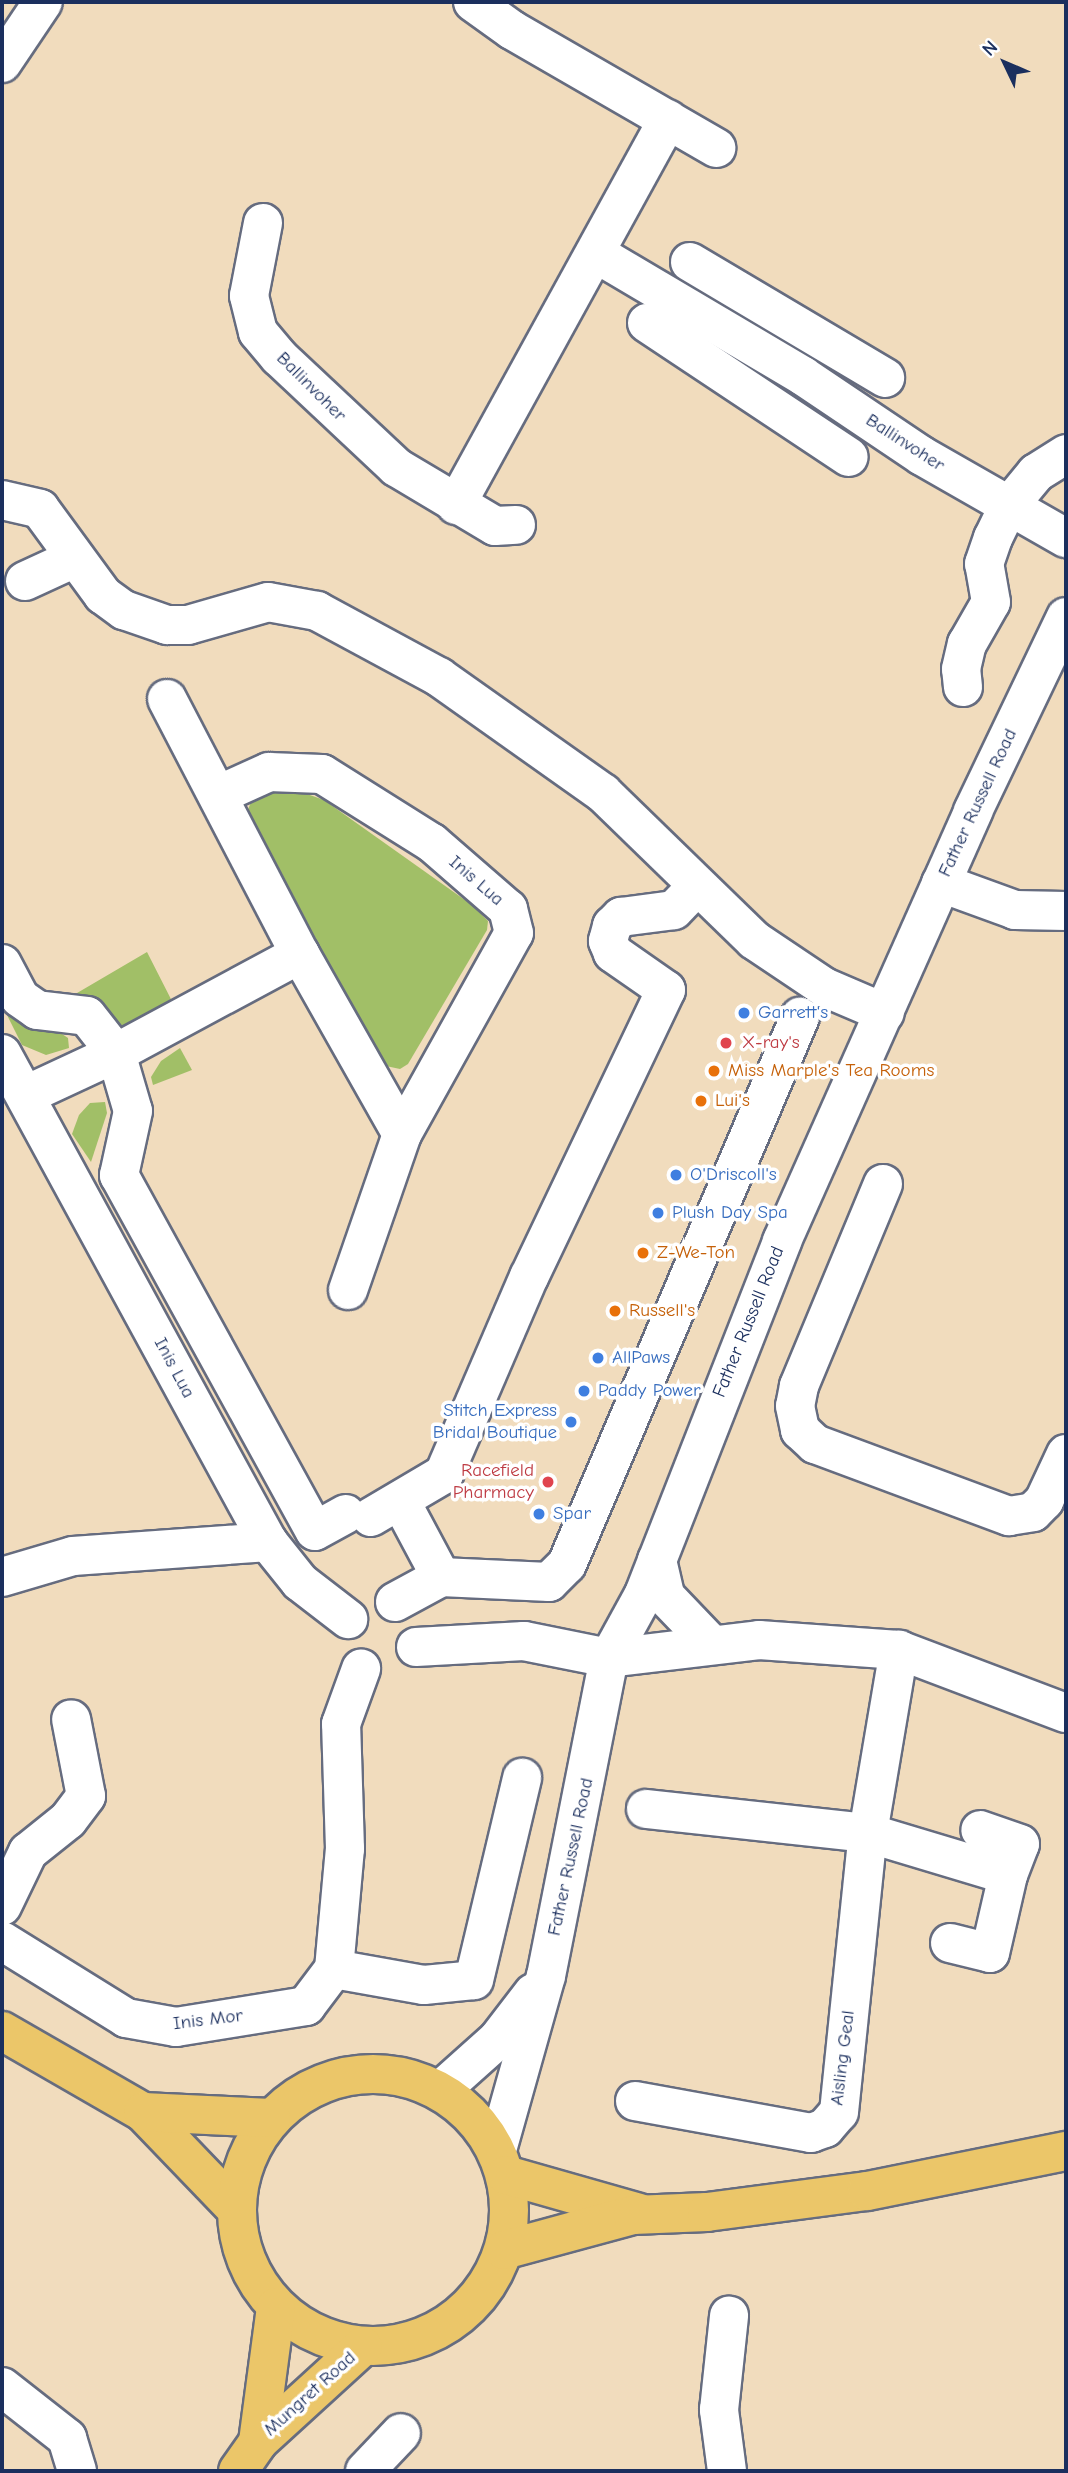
<!DOCTYPE html>
<html>
<head>
<meta charset="utf-8">
<style>
  body { margin:0 }
  #map { position:relative; width:1068px; height:2473px; overflow:hidden; background:#f1dcbd; font-family:"Comic Neue",sans-serif }
  div>[style] { position:absolute }
  .green>* { inset:0; background:#a1bf67 }
  .roads { filter:drop-shadow(2px 0 #666c7f) drop-shadow(-2px 0 #666c7f) drop-shadow(0 2px #666c7f) drop-shadow(0 -2px #666c7f) }
  .minor>* { height:38px; margin:-19px; padding:0 19px; transform-origin:19px; border-radius:19px; background:#fff }
  .major>* { height:38px; margin:-19px; padding:0 19px; transform-origin:19px; border-radius:19px; background:#ebc669 }
  .major>.ring { margin:-19px; padding:0; box-sizing:content-box; background:none; border:38px solid #ebc669; border-radius:50% }
  .dots>* { width:19px; height:19px; translate:-50% -50%; box-sizing:border-box; border:4px solid #fff; border-radius:50% }
  span { translate:-50% -50%; white-space:nowrap; text-align:center; line-height:1.15; -webkit-text-stroke:7px #fff; paint-order:stroke }
  .street-label { font-size:19px; color:#1b2f5e }
  .shop-label { font-size:19px; color:#366cbe }
  .left { translate:0 -50%; text-align:left }
  .right { translate:-100% -50%; text-align:right }
  .health-label { font-size:19px; color:#be3a42 }
  .food-label { font-size:19px; color:#c56008 }
  .frame { position:absolute; inset:0; border:4px solid #1b2f5e; pointer-events:none }
  .north { position:absolute; left:970px; top:28px; width:70px; height:70px; -webkit-text-stroke:5px #fff; paint-order:stroke; rotate:314deg; font-size:19px; font-weight:700; line-height:28px; text-align:center; color:#1b2f5e }
  .north::after { content:''; display:block; margin:auto; width:24px; height:32px; background:#1b2f5e; clip-path:polygon(50% 0,100% 100%,50% 72%,0 100%) }
</style>
</head>
<body>
<div id="map">
  <div class="green">
    <div style="clip-path:polygon(290px 788px,324px 800px,472px 905px,488px 921px,487px 930px,408px 1064px,400px 1069px,372px 1063px,247px 812px,251px 802px,267px 792px)"></div>
    <div style="clip-path:polygon(147px 952px,176px 1009px,127px 1031px,99px 1009px,60px 1003px)"></div>
    <div style="clip-path:polygon(2px 1005px,33px 1028px,53px 1028px,68px 1038px,69px 1048px,46px 1055px,22px 1045px)"></div>
    <div style="clip-path:polygon(180px 1048px,192px 1070px,153px 1085px,151px 1077px,161px 1061px)"></div>
    <div style="clip-path:polygon(105px 1102px,107px 1113px,91px 1162px,72px 1134px,79px 1115px,90px 1103px)"></div>
  </div>
  <div class="roads">
    <div class="minor">
      <div style="left:473px;top:2px;width:48px;rotate:35.7deg"></div>
      <div style="left:512px;top:30px;width:236px;rotate:30deg"></div>
      <div style="left:2px;top:63px;width:73px;rotate:-56.1deg"></div>
      <div style="left:263px;top:223px;width:74px;rotate:100.9deg"></div>
      <div style="left:249px;top:296px;width:37px;rotate:76deg"></div>
      <div style="left:258px;top:332px;width:33px;rotate:50deg"></div>
      <div style="left:279px;top:357px;width:161px;rotate:43.2deg"></div>
      <div style="left:396px;top:467px;width:115px;rotate:30.8deg"></div>
      <div style="left:495px;top:526px;width:21px;rotate:-3deg"></div>
      <div style="left:597px;top:254px;width:239px;rotate:30.6deg"></div>
      <div style="left:803px;top:376px;width:143px;rotate:33.9deg"></div>
      <div style="left:922px;top:456px;width:166px;rotate:29.7deg"></div>
      <div style="left:690px;top:262px;width:227px;rotate:30.7deg"></div>
      <div style="left:647px;top:323px;width:242px;rotate:33.6deg"></div>
      <div style="left:2px;top:500px;width:39px;rotate:13deg"></div>
      <div style="left:40px;top:509px;width:107px;rotate:53.8deg"></div>
      <div style="left:103px;top:595px;width:26px;rotate:36deg"></div>
      <div style="left:124px;top:610px;width:46px;rotate:19.2deg"></div>
      <div style="left:167px;top:625px;width:21px"></div>
      <div style="left:188px;top:625px;width:83px;rotate:-16deg"></div>
      <div style="left:268px;top:602px;width:50px;rotate:10.4deg"></div>
      <div style="left:317px;top:611px;width:139px;rotate:28.4deg"></div>
      <div style="left:439px;top:677px;width:201px;rotate:35.3deg"></div>
      <div style="left:603px;top:793px;width:211px;rotate:44.2deg"></div>
      <div style="left:754px;top:940px;width:84px;rotate:33.9deg"></div>
      <div style="left:824px;top:987px;width:66px;rotate:23.1deg"></div>
      <div style="left:456px;top:505px;width:440px;rotate:-61.2deg"></div>
      <div style="left:25px;top:581px;width:55px;rotate:-24.7deg"></div>
      <div style="left:963px;top:687px;width:18px;rotate:-96deg"></div>
      <div style="left:961px;top:669px;width:26px;rotate:-77deg"></div>
      <div style="left:967px;top:644px;width:48px;rotate:-60.3deg"></div>
      <div style="left:991px;top:602px;width:39px;rotate:-100deg"></div>
      <div style="left:984px;top:564px;width:28px;rotate:-71deg"></div>
      <div style="left:993px;top:538px;width:34px;rotate:-64deg"></div>
      <div style="left:1008px;top:507px;width:44px;rotate:-50.5deg"></div>
      <div style="left:1036px;top:473px;width:36px;rotate:-32deg"></div>
      <div style="left:167px;top:699px;width:288px;rotate:62.5deg"></div>
      <div style="left:300px;top:954px;width:207px;rotate:60.5deg"></div>
      <div style="left:402px;top:1134px;width:230px;rotate:-60.9deg"></div>
      <div style="left:514px;top:933px;width:25px;rotate:-104deg"></div>
      <div style="left:508px;top:909px;width:101px;rotate:-139deg"></div>
      <div style="left:432px;top:843px;width:130px;rotate:-147.9deg"></div>
      <div style="left:322px;top:774px;width:53px;rotate:-177.8deg"></div>
      <div style="left:269px;top:772px;width:56px;rotate:155.7deg"></div>
      <div style="left:941px;top:883px;width:79px;rotate:20deg"></div>
      <div style="left:1015px;top:910px;width:51px;rotate:1.1deg"></div>
      <div style="left:2px;top:964px;width:38px;rotate:62deg"></div>
      <div style="left:20px;top:998px;width:21px;rotate:35deg"></div>
      <div style="left:37px;top:1010px;width:50px;rotate:6.8deg"></div>
      <div style="left:87px;top:1016px;width:47px;rotate:51.9deg"></div>
      <div style="left:116px;top:1053px;width:60px;rotate:73.7deg"></div>
      <div style="left:133px;top:1111px;width:66px;rotate:102.3deg"></div>
      <div style="left:119px;top:1175px;width:406px;rotate:61.2deg"></div>
      <div style="left:315px;top:1531px;width:35px;rotate:-29deg"></div>
      <div style="left:2px;top:1054px;width:556px;rotate:61.41deg"></div>
      <div style="left:268px;top:1542px;width:51px;rotate:51.3deg"></div>
      <div style="left:300px;top:1582px;width:61px;rotate:37.6deg"></div>
      <div style="left:26px;top:1095px;width:99px;rotate:-25deg"></div>
      <div style="left:116px;top:1053px;width:209px;rotate:-28.3deg"></div>
      <div style="left:883px;top:1184px;width:219px;rotate:112.6deg"></div>
      <div style="left:799px;top:1386px;width:20px;rotate:101deg"></div>
      <div style="left:795px;top:1406px;width:25px;rotate:78deg"></div>
      <div style="left:800px;top:1430px;width:21px;rotate:43deg"></div>
      <div style="left:815px;top:1444px;width:207px;rotate:20.4deg"></div>
      <div style="left:1009px;top:1516px;width:24px;rotate:-9deg"></div>
      <div style="left:1033px;top:1512px;width:16px;rotate:-45deg"></div>
      <div style="left:1044px;top:1501px;width:52px;rotate:-64.9deg"></div>
      <div style="left:348px;top:1290px;width:165px;rotate:-70.9deg"></div>
      <div style="left:401px;top:1502px;width:85px;rotate:61.9deg"></div>
      <div style="left:371px;top:1517px;width:85px;rotate:-30.5deg"></div>
      <div style="left:444px;top:1474px;width:215px;rotate:-66.7deg"></div>
      <div style="left:529px;top:1277px;width:318px;rotate:-64.5deg"></div>
      <div style="left:666px;top:990px;width:65px;rotate:-145.1deg"></div>
      <div style="left:613px;top:953px;width:13px;rotate:-113deg"></div>
      <div style="left:608px;top:941px;width:16px;rotate:-75deg"></div>
      <div style="left:612px;top:926px;width:13px;rotate:-45deg"></div>
      <div style="left:621px;top:917px;width:53px;rotate:-7.5deg"></div>
      <div style="left:674px;top:910px;width:33px;rotate:-46deg"></div>
      <div style="left:657px;top:1560px;width:37px;rotate:77deg"></div>
      <div style="left:665px;top:1596px;width:68px;rotate:46.2deg"></div>
      <div style="left:2px;top:1577px;width:74px;rotate:-16.5deg"></div>
      <div style="left:73px;top:1556px;width:196px;rotate:-4.1deg"></div>
      <div style="left:395px;top:1602px;width:52px;rotate:-28.5deg"></div>
      <div style="left:441px;top:1577px;width:108px;rotate:2.7deg"></div>
      <div style="left:549px;top:1582px;width:25px;rotate:-45deg"></div>
      <div style="left:567px;top:1564px;width:595px;rotate:-66.93deg"></div>
      <div style="left:416px;top:1647px;width:108px;rotate:-3.2deg"></div>
      <div style="left:524px;top:1641px;width:87px;rotate:11.3deg"></div>
      <div style="left:609px;top:1658px;width:151px;rotate:-6.8deg"></div>
      <div style="left:759px;top:1640px;width:140px;rotate:4.1deg"></div>
      <div style="left:899px;top:1650px;width:178px;rotate:20.7deg"></div>
      <div style="left:646px;top:1809px;width:223px;rotate:6.2deg"></div>
      <div style="left:868px;top:1833px;width:146px;rotate:16.7deg"></div>
      <div style="left:2px;top:1906px;width:60px;rotate:-64.3deg"></div>
      <div style="left:28px;top:1852px;width:51px;rotate:-38.7deg"></div>
      <div style="left:68px;top:1820px;width:30px;rotate:-53deg"></div>
      <div style="left:86px;top:1796px;width:78px;rotate:-101deg"></div>
      <div style="left:2px;top:1941px;width:146px;rotate:31.8deg"></div>
      <div style="left:126px;top:2018px;width:51px;rotate:10.2deg"></div>
      <div style="left:176px;top:2027px;width:132px;rotate:-9.2deg"></div>
      <div style="left:306px;top:2006px;width:46px;rotate:-52.9deg"></div>
      <div style="left:334px;top:1969px;width:91px;rotate:10.1deg"></div>
      <div style="left:424px;top:1985px;width:50px;rotate:-5.7deg"></div>
      <div style="left:474px;top:1980px;width:208px;rotate:-76.6deg"></div>
      <div style="left:950px;top:1943px;width:41px;rotate:14deg"></div>
      <div style="left:990px;top:1953px;width:80px;rotate:-77deg"></div>
      <div style="left:1008px;top:1875px;width:33px;rotate:-69deg"></div>
      <div style="left:1020px;top:1844px;width:42px;rotate:-160.7deg"></div>
      <div style="left:334px;top:1969px;width:121px;rotate:-84.8deg"></div>
      <div style="left:345px;top:1849px;width:125px;rotate:-91.8deg"></div>
      <div style="left:341px;top:1724px;width:59px;rotate:-70deg"></div>
      <div style="left:441px;top:2090px;width:75px;rotate:-41.8deg"></div>
      <div style="left:497px;top:2040px;width:59px;rotate:-52.5deg"></div>
      <div style="left:635px;top:2101px;width:179px;rotate:10.3deg"></div>
      <div style="left:811px;top:2133px;width:15px;rotate:-20deg"></div>
      <div style="left:825px;top:2128px;width:21px;rotate:-49deg"></div>
      <div style="left:839px;top:2112px;width:281px;rotate:-84.1deg"></div>
      <div style="left:868px;top:1833px;width:186px;rotate:-80.4deg"></div>
      <div style="left:497px;top:2150px;width:181px;rotate:-74.3deg"></div>
      <div style="left:546px;top:1976px;width:324px;rotate:-78.8deg"></div>
      <div style="left:609px;top:1658px;width:73px;rotate:-61.3deg"></div>
      <div style="left:644px;top:1594px;width:379px;rotate:-68.6deg"></div>
      <div style="left:782px;top:1241px;width:471px;rotate:-66deg"></div>
      <div style="left:973px;top:811px;width:215px;rotate:-64.4deg"></div>
      <div style="left:2px;top:2387px;width:83px;rotate:38.1deg"></div>
      <div style="left:67px;top:2438px;width:34px;rotate:73deg"></div>
      <div style="left:365px;top:2471px;width:52px;rotate:-46.5deg"></div>
      <div style="left:727px;top:2471px;width:62px;rotate:-97.5deg"></div>
      <div style="left:719px;top:2410px;width:95px;rotate:-83.9deg"></div>
    </div>
    <div class="major">
      <div style="left:2px;top:2031px;width:163px;rotate:29.9deg"></div>
      <div style="left:143px;top:2112px;width:134px;rotate:46.2deg"></div>
      <div class="ring" style="left:237px;top:2074px;width:234px;height:234px"></div>
      <div style="left:143px;top:2112px;width:128px;rotate:2.7deg"></div>
      <div style="left:506px;top:2175px;width:138px;rotate:15.9deg"></div>
      <div style="left:504px;top:2250px;width:134px;rotate:-15.2deg"></div>
      <div style="left:633px;top:2215px;width:74px;rotate:-2.3deg"></div>
      <div style="left:707px;top:2212px;width:161px;rotate:-7.5deg"></div>
      <div style="left:867px;top:2191px;width:203px;rotate:-11.4deg"></div>
      <div style="left:258px;top:2442px;width:136px;rotate:-82.4deg"></div>
      <div style="left:238px;top:2471px;width:35px;rotate:-55deg"></div>
      <div style="left:258px;top:2442px;width:142px;rotate:-42.4deg"></div>
    </div>
  </div>
  <div class="dots">
    <div style="left:744px;top:1013px;background:#3f7fe0"></div>
    <div style="left:726px;top:1043px;background:#e0444e"></div>
    <div style="left:714px;top:1071px;background:#e8710a"></div>
    <div style="left:701px;top:1101px;background:#e8710a"></div>
    <div style="left:676px;top:1175px;background:#3f7fe0"></div>
    <div style="left:658px;top:1213px;background:#3f7fe0"></div>
    <div style="left:643px;top:1253px;background:#e8710a"></div>
    <div style="left:615px;top:1311px;background:#e8710a"></div>
    <div style="left:598px;top:1358px;background:#3f7fe0"></div>
    <div style="left:584px;top:1391px;background:#3f7fe0"></div>
    <div style="left:571px;top:1422px;background:#3f7fe0"></div>
    <div style="left:548px;top:1482px;background:#e0444e"></div>
    <div style="left:539px;top:1514px;background:#3f7fe0"></div>
  </div>
  <div class="street-label">
    <span style="left:311px;top:387px;rotate:45deg">Ballinvoher</span>
    <span style="left:905px;top:443px;rotate:33deg">Ballinvoher</span>
    <span style="left:978px;top:803px;rotate:-65deg">Father Russell Road</span>
    <span style="left:476px;top:881px;rotate:41deg">Inis Lua</span>
    <span style="left:749px;top:1322px;rotate:-68deg">Father Russell Road</span>
    <span style="left:174px;top:1368px;rotate:62deg">Inis Lua</span>
    <span style="left:571px;top:1857px;rotate:-78deg">Father Russell Road</span>
    <span style="left:208px;top:2020px;rotate:-7deg">Inis Mor</span>
    <span style="left:843px;top:2058px;rotate:-83deg">Aisling Geal</span>
    <span style="left:310px;top:2394px;rotate:-42deg">Mungret Road</span>
  </div>
  <div class="shop-label">
    <span class="left" style="left:758px;top:1013px">Garrett's</span>
    <span class="left" style="left:690px;top:1175px">O'Driscoll's</span>
    <span class="left" style="left:672px;top:1213px">Plush Day Spa</span>
    <span class="left" style="left:612px;top:1358px">AllPaws</span>
    <span class="left" style="left:598px;top:1391px">Paddy Power</span>
    <span class="right" style="left:557px;top:1422px">Stitch Express<br>Bridal Boutique</span>
    <span class="left" style="left:553px;top:1514px">Spar</span>
  </div>
  <div class="health-label">
    <span class="left" style="left:742px;top:1043px">X-ray's</span>
    <span class="right" style="left:534px;top:1482px">Racefield<br>Pharmacy</span>
  </div>
  <div class="food-label">
    <span class="left" style="left:728px;top:1071px">Miss Marple's Tea Rooms</span>
    <span class="left" style="left:715px;top:1101px">Lui's</span>
    <span class="left" style="left:657px;top:1253px">Z-We-Ton</span>
    <span class="left" style="left:629px;top:1311px">Russell's</span>
  </div>
  <div class="frame"></div>
  <div class="north">N</div>
</div>
</body>
</html>
